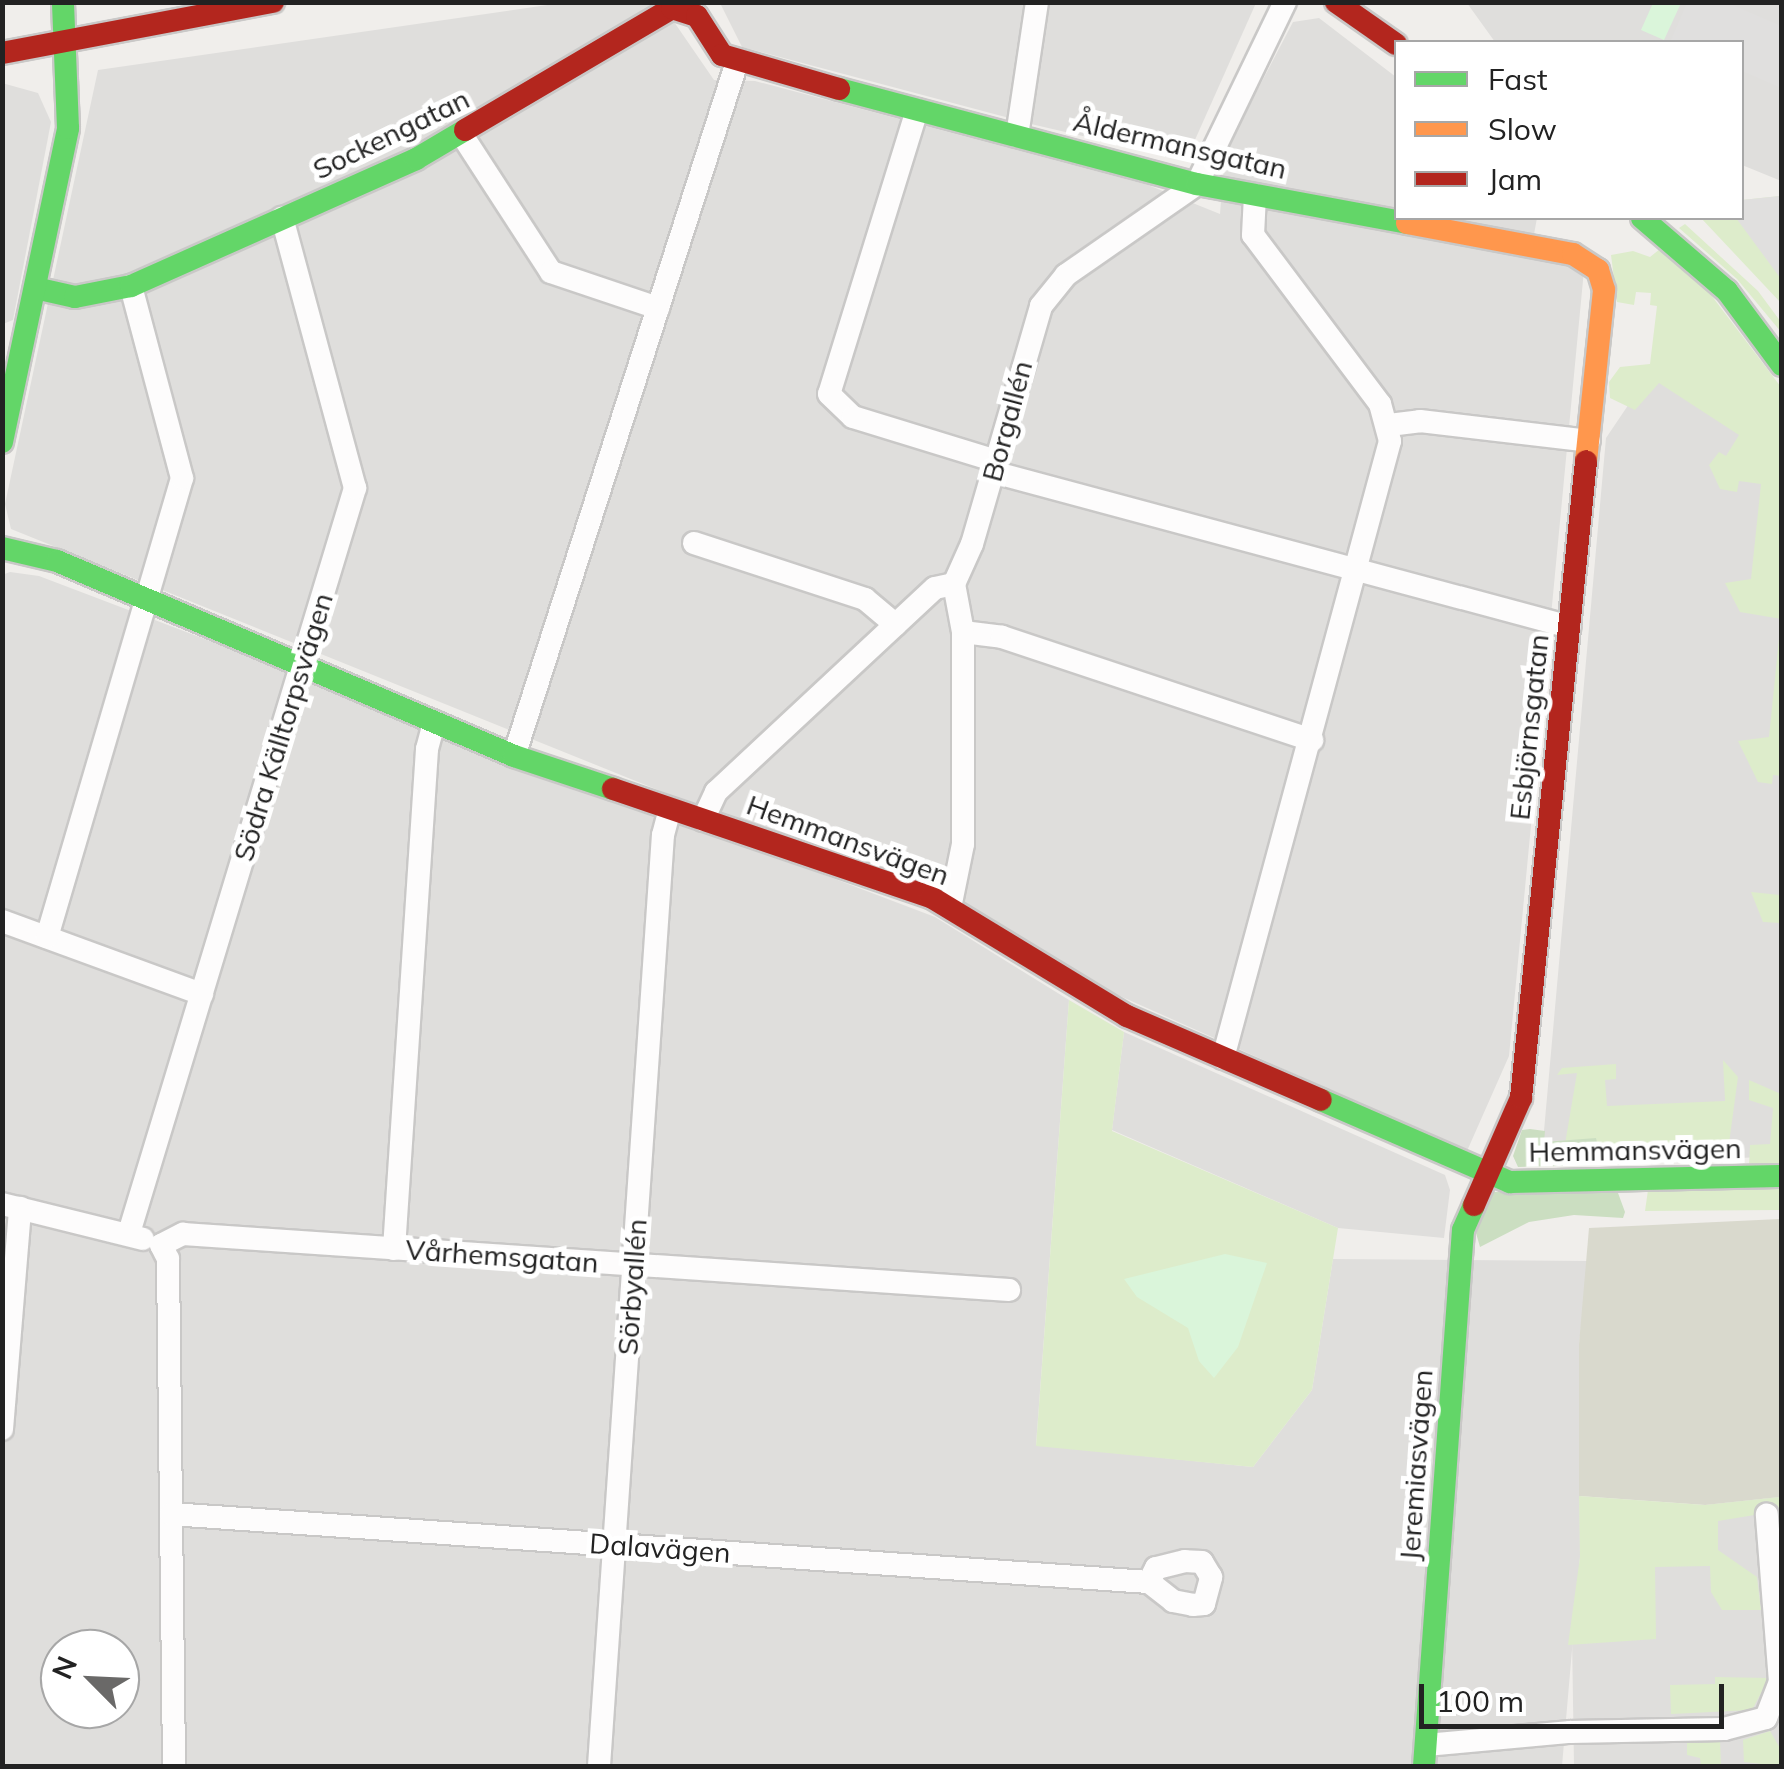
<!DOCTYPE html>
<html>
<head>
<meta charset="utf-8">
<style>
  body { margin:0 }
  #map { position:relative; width:1784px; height:1769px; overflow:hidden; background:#f0eeeb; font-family:Mulish,sans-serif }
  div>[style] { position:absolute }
  .residential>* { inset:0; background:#dfdedc }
  .construction>* { inset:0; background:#d9d9cd }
  .grass>* { inset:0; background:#ddeccb }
  .forest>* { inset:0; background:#cbdec1 }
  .park>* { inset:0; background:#daf5da }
  .parking>* { inset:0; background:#e0dfde }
  .roads { filter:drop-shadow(2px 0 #c9c8c7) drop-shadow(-2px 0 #c9c8c7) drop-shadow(0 2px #c9c8c7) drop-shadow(0 -2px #c9c8c7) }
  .street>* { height:22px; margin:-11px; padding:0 11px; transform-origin:11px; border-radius:11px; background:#fdfcfc }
  .fast>* { height:22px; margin:-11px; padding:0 11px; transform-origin:11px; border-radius:11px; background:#63d668 }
  .slow>* { height:22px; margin:-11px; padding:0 11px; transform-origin:11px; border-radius:11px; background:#ff974d }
  .jam>* { height:22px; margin:-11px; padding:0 11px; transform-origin:11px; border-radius:11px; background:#b3261e }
  span { translate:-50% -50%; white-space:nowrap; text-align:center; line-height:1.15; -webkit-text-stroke:10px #fff; paint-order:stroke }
  .street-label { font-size:28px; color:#222 }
  .frame { position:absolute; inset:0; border:5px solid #222; pointer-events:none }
  .legend { position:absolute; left:1394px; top:40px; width:350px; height:180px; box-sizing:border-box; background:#fff; border:2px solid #a7a7a7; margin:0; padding:12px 18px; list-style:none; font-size:30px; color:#222 }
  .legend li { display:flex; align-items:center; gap:20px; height:50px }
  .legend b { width:50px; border:2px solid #a7a7a7 }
  .north { position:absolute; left:40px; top:1629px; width:100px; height:100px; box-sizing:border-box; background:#fff; border:2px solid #a7a7a7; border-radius:50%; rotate:294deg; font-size:28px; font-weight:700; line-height:40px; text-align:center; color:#222 }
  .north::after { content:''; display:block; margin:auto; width:35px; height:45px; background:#6a6968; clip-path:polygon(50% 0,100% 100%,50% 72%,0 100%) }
  .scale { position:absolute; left:1419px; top:1684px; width:305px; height:45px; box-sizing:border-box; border:5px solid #222; border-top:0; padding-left:12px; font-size:30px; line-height:35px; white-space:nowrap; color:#222; -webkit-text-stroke:8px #fff; paint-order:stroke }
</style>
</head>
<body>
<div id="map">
  <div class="residential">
    <div style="clip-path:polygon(561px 3px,661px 3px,714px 80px,755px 81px,1148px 185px,1220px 214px,1225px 152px,1293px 22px,1319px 18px,1396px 77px,1396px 218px,1537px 218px,1530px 256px,1584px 270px,1509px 1056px,1467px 1151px,668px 794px,11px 529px,5px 504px,98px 70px)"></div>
    <div style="clip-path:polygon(720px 3px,1030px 3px,1013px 119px,742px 47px)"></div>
    <div style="clip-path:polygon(1049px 3px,1256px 3px,1186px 160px,1031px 124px)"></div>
    <div style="clip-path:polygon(1467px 3px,1781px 3px,1781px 181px,1742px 165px,1742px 42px,1495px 42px)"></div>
    <div style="clip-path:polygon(2px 83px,38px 93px,51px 122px,13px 320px,3px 324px)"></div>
    <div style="clip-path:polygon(1695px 306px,1781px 419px,1781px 1156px,1602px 1165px,1565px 1144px,1543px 1142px,1606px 438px)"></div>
    <div style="clip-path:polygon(evenodd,10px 572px,39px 576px,935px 917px,1069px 1000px,1036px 1445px,1253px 1467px,1312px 1390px,1333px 1259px,1589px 1261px,1579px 1344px,1580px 1557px,1562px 1766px,3px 1766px,2px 575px,10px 572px,60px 1649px,120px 1649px,120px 1709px,60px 1709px,60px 1649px)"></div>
    <div style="clip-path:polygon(1124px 1032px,1445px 1175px,1450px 1190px,1444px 1238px,1338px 1228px,1112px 1130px)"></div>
    <div style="clip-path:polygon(1781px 1497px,1781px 1766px,1574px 1766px,1572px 1637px,1705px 1505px)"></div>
  </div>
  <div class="construction">
    <div style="clip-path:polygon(1781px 1219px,1781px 1497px,1705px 1505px,1579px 1496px,1579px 1344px,1589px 1228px)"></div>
  </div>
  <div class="grass">
    <div style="clip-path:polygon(1781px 196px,1781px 303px,1701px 218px,1742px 218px,1742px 200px)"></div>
    <div style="clip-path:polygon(1685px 224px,1758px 291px,1781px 322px,1781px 332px,1737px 279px,1679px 228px)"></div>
    <div style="clip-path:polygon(1670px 241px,1781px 387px,1782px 776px,1773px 775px,1772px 784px,1758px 782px,1738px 741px,1769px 737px,1781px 619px,1740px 612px,1725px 583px,1751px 579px,1761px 484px,1739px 481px,1737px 492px,1720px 489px,1709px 465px,1719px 452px,1726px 456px,1739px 435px,1659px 383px,1635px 410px,1610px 398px,1609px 382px,1620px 367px,1650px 364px,1657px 306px,1650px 305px,1651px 293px,1636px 292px,1634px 305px,1617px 302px,1611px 255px,1633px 251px,1650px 257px)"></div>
    <div style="clip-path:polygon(1751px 892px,1781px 895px,1781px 923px,1763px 922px)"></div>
    <div style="clip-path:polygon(1069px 1000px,1124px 1032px,1112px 1131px,1338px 1228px,1312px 1390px,1253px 1467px,1036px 1446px)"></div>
    <div style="clip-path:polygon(1723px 1060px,1738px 1077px,1727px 1158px,1602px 1165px,1596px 1139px,1565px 1144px,1577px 1073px,1557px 1075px,1562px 1068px,1616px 1064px,1616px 1079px,1605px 1080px,1607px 1106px,1725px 1101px)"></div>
    <div style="clip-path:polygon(1749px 1080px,1781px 1094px,1781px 1164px,1749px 1166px,1750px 1145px,1770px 1144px,1773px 1108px,1749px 1100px)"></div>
    <div style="clip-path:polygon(1781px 1183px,1781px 1210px,1645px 1211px,1648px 1190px)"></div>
    <div style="clip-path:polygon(1579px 1496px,1705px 1505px,1781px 1497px,1781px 1547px,1773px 1512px,1718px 1521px,1718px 1550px,1757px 1577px,1761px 1610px,1722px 1610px,1711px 1592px,1710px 1566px,1655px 1567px,1656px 1639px,1568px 1645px,1580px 1557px)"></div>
    <div style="clip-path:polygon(1715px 1677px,1769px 1678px,1752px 1710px,1671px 1714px,1670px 1685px,1715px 1684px)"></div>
    <div style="clip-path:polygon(1770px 1731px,1781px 1750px,1781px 1766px,1744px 1762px,1743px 1740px)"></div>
    <div style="clip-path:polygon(1687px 1740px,1720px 1740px,1721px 1766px,1701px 1766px,1700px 1758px,1687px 1755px)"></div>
  </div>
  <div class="forest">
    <div style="clip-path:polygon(1530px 1129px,1545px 1131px,1544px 1142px,1596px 1138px,1602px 1165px,1518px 1167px,1513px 1156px,1522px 1130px)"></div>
    <div style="clip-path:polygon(1492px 1192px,1618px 1193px,1625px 1212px,1623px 1218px,1574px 1215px,1529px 1222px,1480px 1247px,1476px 1233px)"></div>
  </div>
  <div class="park">
    <div style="clip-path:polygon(1653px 3px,1681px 3px,1664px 40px,1641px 30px)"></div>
    <div style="clip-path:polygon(1225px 1254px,1267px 1263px,1238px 1347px,1214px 1378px,1199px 1361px,1188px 1328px,1137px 1297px,1124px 1279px)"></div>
  </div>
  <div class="parking">
    <div style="clip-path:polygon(1687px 3px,1728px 3px,1781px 26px,1781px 88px,1742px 71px,1742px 42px,1671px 40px)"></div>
    <div style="clip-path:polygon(1781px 196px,1782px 196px,1781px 279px,1736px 218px,1742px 218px,1742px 200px)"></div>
  </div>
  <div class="roads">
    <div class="street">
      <div style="left:917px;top:110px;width:297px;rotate:107.2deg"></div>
      <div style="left:829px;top:394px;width:33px;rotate:44deg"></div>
      <div style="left:853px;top:417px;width:150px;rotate:17.1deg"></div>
      <div style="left:462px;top:135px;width:163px;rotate:57deg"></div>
      <div style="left:551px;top:272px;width:113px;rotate:18.6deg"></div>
      <div style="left:1017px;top:136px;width:135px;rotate:-81.5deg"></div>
      <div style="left:1389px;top:425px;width:31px;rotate:-7deg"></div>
      <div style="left:1420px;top:421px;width:170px;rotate:6.7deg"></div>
      <div style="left:993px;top:472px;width:597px;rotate:15.04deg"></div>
      <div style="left:694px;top:543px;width:180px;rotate:18.1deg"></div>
      <div style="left:865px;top:599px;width:40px;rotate:40deg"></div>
      <div style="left:963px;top:632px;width:39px;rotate:7deg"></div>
      <div style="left:1002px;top:637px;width:327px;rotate:18.4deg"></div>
      <div style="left:514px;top:756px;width:729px;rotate:-72.19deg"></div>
      <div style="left:703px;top:820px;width:31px;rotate:-65deg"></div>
      <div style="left:716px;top:792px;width:299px;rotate:-43deg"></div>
      <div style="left:935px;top:588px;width:19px;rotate:-12deg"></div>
      <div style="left:954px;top:584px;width:44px;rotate:-65.8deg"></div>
      <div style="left:972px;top:544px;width:248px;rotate:-73.8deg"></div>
      <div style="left:1041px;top:306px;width:40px;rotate:-51deg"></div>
      <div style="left:1066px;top:275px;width:160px;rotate:-34.8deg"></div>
      <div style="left:1197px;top:184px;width:202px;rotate:-64.2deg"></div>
      <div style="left:950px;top:908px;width:65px;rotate:-78.5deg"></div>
      <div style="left:963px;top:844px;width:212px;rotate:-90deg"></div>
      <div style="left:963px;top:632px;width:49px;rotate:-100.6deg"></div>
      <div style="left:2px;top:921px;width:213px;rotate:20.1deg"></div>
      <div style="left:47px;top:937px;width:478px;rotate:-73.6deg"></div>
      <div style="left:182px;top:478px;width:199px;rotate:-104.9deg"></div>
      <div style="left:1223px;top:1058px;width:639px;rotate:-74.85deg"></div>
      <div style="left:1390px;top:441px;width:38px;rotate:-105deg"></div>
      <div style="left:1380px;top:404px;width:211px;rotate:-126.9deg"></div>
      <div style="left:1253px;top:235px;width:40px;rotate:-87.1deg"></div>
      <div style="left:2px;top:1204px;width:145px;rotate:13.9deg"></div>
      <div style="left:129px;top:1233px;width:779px;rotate:-73.12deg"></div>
      <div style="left:355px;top:488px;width:280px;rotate:-105.1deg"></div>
      <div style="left:161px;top:1245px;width:25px;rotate:-27deg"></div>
      <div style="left:183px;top:1234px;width:828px;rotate:3.88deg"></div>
      <div style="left:161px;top:1245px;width:16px;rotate:63deg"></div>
      <div style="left:168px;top:1259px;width:507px;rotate:89.32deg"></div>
      <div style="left:394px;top:1249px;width:501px;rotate:-86.22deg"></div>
      <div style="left:427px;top:749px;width:28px;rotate:-75deg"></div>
      <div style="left:2px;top:1429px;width:222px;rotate:-85.3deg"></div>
      <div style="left:171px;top:1514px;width:980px;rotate:3.98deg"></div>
      <div style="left:1149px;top:1582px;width:31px;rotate:38deg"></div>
      <div style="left:1173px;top:1601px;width:20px;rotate:11deg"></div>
      <div style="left:1193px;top:1605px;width:11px;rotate:-5deg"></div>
      <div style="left:1204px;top:1604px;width:28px;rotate:-75deg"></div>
      <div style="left:1211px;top:1577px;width:17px;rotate:-121deg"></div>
      <div style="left:1202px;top:1562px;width:17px;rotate:-177deg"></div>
      <div style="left:1185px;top:1561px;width:30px;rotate:166deg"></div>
      <div style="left:1156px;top:1568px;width:16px;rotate:117deg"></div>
      <div style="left:1426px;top:1745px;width:145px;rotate:-5.2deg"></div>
      <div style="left:1570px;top:1732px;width:154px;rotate:-1.1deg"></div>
      <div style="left:1724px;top:1729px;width:43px;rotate:-14.7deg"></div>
      <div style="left:1766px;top:1718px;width:39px;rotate:-69deg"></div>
      <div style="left:1780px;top:1682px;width:168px;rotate:-94.5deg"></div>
      <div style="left:599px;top:1766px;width:933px;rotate:-86.07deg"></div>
      <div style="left:663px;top:835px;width:27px;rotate:-75deg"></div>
    </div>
    <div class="fast">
      <div style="left:839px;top:89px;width:370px;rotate:14.9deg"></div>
      <div style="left:1197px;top:184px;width:214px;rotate:10.5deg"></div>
      <div style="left:1642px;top:218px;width:112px;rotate:40.7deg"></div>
      <div style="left:1727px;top:291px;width:92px;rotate:53.4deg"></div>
      <div style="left:35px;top:288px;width:41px;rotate:12.7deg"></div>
      <div style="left:75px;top:297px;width:57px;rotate:-11.1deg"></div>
      <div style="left:131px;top:286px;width:312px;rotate:-24deg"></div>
      <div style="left:416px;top:159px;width:57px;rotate:-30.6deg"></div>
      <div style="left:2px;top:442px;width:321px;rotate:-78.1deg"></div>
      <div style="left:68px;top:128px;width:126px;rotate:-92.3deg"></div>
      <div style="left:2px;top:548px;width:57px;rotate:13.3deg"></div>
      <div style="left:57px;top:561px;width:497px;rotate:23.1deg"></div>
      <div style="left:514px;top:756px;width:104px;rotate:18.4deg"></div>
      <div style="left:1321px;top:1100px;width:206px;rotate:23.5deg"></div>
      <div style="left:1510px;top:1182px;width:272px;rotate:-1.3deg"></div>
      <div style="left:1424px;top:1766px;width:537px;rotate:-85.84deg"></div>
      <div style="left:1463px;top:1230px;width:27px;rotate:-66deg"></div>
    </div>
    <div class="slow">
      <div style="left:1407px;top:223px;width:169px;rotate:10.6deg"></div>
      <div style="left:1573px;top:254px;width:30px;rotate:33deg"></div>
      <div style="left:1598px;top:270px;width:21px;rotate:73deg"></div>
      <div style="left:1604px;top:290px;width:172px;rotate:96deg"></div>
    </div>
    <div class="jam">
      <div style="left:1336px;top:2px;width:73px;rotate:35deg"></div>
      <div style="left:2px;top:53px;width:276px;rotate:-10.7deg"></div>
      <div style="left:465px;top:130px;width:240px;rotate:-30.5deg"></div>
      <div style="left:672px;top:8px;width:26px;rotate:18deg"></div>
      <div style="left:697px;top:16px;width:46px;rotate:57.3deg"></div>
      <div style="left:722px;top:55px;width:122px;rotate:16.2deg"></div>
      <div style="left:613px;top:789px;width:336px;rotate:18.8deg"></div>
      <div style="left:931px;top:897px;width:229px;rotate:31.3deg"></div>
      <div style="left:1127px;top:1016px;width:211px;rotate:23.4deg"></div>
      <div style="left:1474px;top:1205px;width:117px;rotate:-66.3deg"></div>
      <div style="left:1521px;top:1098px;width:640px;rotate:-84.17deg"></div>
    </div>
  </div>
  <div class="street-label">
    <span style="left:391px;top:134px;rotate:-26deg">Sockengatan</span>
    <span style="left:1180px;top:145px;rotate:13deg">Åldermansgatan</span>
    <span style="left:1007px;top:421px;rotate:-75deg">Borgallén</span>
    <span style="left:283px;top:727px;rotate:-73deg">Södra Källtorpsvägen</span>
    <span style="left:1529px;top:727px;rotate:-84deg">Esbjörnsgatan</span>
    <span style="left:848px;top:840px;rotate:20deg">Hemmansvägen</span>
    <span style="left:1635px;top:1150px;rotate:-1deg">Hemmansvägen</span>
    <span style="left:502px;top:1256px;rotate:4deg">Vårhemsgatan</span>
    <span style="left:632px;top:1287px;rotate:-86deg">Sörbyallén</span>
    <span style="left:1416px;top:1465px;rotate:-86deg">Jeremiasvägen</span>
    <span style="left:660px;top:1548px;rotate:4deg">Dalavägen</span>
  </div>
  <div class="frame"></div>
  <ul class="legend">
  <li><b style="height:12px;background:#63d668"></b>Fast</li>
  <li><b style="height:12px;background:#ff974d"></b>Slow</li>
  <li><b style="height:12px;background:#b3261e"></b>Jam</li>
  </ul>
  <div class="north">N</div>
  <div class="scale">100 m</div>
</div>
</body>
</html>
